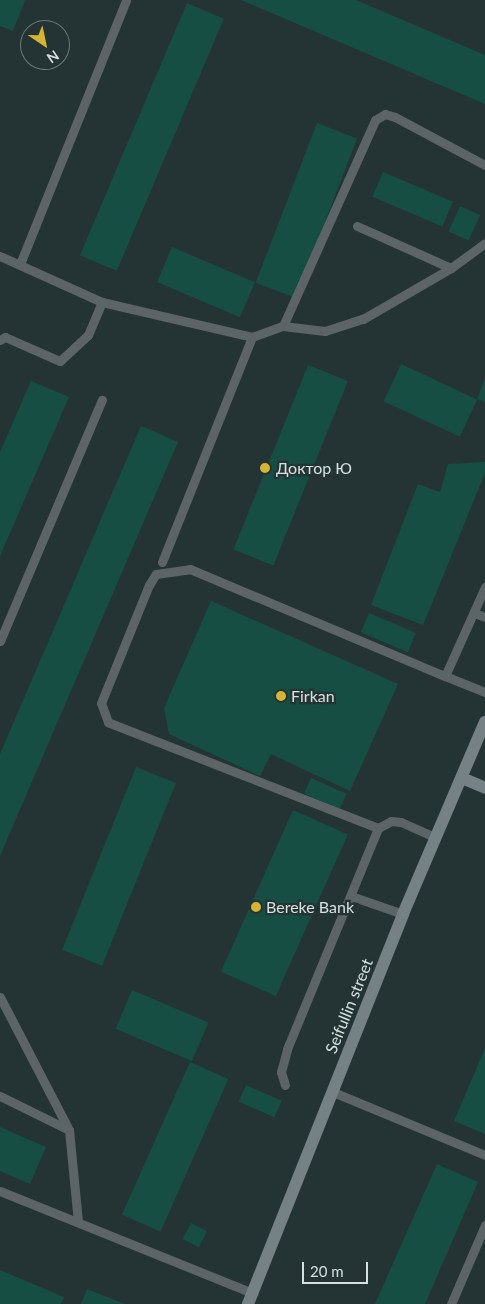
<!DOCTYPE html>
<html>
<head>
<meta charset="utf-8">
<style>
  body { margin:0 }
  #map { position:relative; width:485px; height:1304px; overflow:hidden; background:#243435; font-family:Lato,sans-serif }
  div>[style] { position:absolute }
  .building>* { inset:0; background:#164e43; transform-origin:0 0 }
  .lane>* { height:9px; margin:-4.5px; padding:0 4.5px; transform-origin:4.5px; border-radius:4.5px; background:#5d6467 }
  .secondary>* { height:12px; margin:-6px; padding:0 6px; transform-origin:6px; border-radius:6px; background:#758184 }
  .dots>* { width:14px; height:14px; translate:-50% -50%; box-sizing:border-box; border:2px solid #243435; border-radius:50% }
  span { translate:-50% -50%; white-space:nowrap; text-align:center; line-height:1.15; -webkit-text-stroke:4.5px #243435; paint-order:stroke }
  .poi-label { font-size:16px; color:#d6e0e0 }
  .left { translate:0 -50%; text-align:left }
  .street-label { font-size:16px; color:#d6e0e0 }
  .north { position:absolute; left:20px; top:20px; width:50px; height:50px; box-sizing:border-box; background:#243435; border:1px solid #6b7979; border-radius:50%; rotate:146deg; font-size:14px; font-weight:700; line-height:20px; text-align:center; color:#d6e0e0 }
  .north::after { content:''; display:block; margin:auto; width:18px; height:22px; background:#d6b534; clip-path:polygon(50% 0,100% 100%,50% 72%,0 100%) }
  .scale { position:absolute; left:302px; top:1262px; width:66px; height:22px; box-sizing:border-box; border:2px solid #d6e0e0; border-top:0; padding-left:6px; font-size:15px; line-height:18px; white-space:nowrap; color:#d6e0e0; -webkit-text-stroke:4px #243435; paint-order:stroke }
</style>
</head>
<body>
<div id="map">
  <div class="building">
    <div style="clip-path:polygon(0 0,25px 0,13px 31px,0 26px)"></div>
    <div style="clip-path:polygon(241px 0,356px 0,485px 55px,485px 104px)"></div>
    <div style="left:187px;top:3px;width:40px;height:274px;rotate:23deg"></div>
    <div style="left:317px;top:123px;width:43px;height:171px;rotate:21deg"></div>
    <div style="left:383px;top:172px;width:76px;height:27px;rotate:23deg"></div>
    <div style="left:460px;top:206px;width:22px;height:28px;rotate:24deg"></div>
    <div style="left:172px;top:247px;width:90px;height:38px;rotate:23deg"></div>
    <div style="left:401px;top:364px;width:84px;height:41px;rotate:25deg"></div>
    <div style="left:308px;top:365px;width:43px;height:199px;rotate:22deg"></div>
    <div style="clip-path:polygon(485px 378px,485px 402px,477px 399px)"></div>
    <div style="clip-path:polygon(31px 381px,69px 397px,0 556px,0 452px)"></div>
    <div style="clip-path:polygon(141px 426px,178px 442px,0 856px,0 754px)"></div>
    <div style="clip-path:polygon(485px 462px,485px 473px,423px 625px,371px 605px,418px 484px,440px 492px,448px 464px)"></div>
    <div style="clip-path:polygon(211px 601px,398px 684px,350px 791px,271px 754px,260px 776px,169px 734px,164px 708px)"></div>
    <div style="left:369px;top:613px;width:51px;height:21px;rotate:23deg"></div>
    <div style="left:136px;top:767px;width:43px;height:197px;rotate:22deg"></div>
    <div style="left:311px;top:778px;width:39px;height:17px;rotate:24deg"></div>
    <div style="left:293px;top:810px;width:60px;height:177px;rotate:24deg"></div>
    <div style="left:132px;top:990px;width:83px;height:42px;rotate:23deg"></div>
    <div style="clip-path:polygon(485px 1048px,485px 1134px,454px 1121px)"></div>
    <div style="left:190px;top:1062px;width:42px;height:167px;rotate:24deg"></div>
    <div style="left:246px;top:1085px;width:39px;height:18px;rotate:24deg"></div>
    <div style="clip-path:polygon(0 1127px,46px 1147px,30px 1184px,0 1171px)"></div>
    <div style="clip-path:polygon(437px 1164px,478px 1182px,425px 1304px,375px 1304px)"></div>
    <div style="left:191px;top:1223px;width:18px;height:18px;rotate:27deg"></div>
    <div style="clip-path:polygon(0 1270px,64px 1297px,61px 1304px,0 1304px)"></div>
    <div style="clip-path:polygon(87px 1289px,125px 1304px,81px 1304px)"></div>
  </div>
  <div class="lane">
    <div style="left:357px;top:226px;width:103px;rotate:24.1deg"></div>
    <div style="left:0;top:256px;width:112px;rotate:24.3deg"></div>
    <div style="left:102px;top:302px;width:154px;rotate:13.1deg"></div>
    <div style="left:252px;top:337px;width:33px;rotate:-20deg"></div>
    <div style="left:283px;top:326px;width:226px;rotate:-65.9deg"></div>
    <div style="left:375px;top:120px;width:12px;rotate:-31deg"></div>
    <div style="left:385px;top:114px;width:10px;rotate:17deg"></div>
    <div style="left:395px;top:117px;width:102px;rotate:28.1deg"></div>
    <div style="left:20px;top:264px;width:284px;rotate:-68.1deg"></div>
    <div style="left:283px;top:326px;width:42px;rotate:6.8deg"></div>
    <div style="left:325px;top:331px;width:40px;rotate:-18deg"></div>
    <div style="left:363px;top:319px;width:102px;rotate:-30.1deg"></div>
    <div style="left:451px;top:268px;width:42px;rotate:-36.3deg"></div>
    <div style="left:0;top:340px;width:6px;rotate:-31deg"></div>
    <div style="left:5px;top:337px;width:60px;rotate:23.6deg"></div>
    <div style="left:60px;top:361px;width:38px;rotate:-43deg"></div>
    <div style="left:88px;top:335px;width:36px;rotate:-67deg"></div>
    <div style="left:162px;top:562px;width:242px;rotate:-68.2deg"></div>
    <div style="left:474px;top:613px;width:12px;rotate:20deg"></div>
    <div style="left:0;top:641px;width:262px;rotate:-67.1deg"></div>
    <div style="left:445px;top:676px;width:43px;rotate:21.8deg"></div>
    <div style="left:378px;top:828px;width:290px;rotate:-158.6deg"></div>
    <div style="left:108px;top:722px;width:20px;rotate:-110deg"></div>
    <div style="left:101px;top:703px;width:127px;rotate:-67.9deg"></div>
    <div style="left:149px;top:585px;width:13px;rotate:-58deg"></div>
    <div style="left:156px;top:574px;width:34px;rotate:-8deg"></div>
    <div style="left:190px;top:569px;width:277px;rotate:22.8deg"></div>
    <div style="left:445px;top:676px;width:98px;rotate:-65.8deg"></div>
    <div style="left:351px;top:896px;width:55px;rotate:19.1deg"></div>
    <div style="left:0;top:997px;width:150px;rotate:62.6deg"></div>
    <div style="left:69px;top:1130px;width:92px;rotate:84.4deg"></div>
    <div style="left:285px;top:1085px;width:14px;rotate:-107deg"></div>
    <div style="left:281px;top:1072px;width:24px;rotate:-75deg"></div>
    <div style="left:287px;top:1049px;width:239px;rotate:-67.6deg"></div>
    <div style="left:378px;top:828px;width:15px;rotate:-28deg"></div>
    <div style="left:391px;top:821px;width:10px;rotate:6deg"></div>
    <div style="left:401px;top:822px;width:37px;rotate:24deg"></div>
    <div style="left:333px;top:1092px;width:165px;rotate:22.5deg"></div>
    <div style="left:0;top:1096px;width:77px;rotate:26.2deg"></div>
    <div style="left:0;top:1191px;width:273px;rotate:22deg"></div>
    <div style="left:451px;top:1304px;width:86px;rotate:-66.7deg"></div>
  </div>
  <div class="secondary">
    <div style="left:462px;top:778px;width:25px;rotate:23deg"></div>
    <div style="left:248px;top:1304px;width:420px;rotate:-68.3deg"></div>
    <div style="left:403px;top:914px;width:209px;rotate:-66.9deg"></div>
  </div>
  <div class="dots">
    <div style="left:265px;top:468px;background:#d6b534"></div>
    <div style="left:281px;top:696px;background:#d6b534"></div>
    <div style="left:256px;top:907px;background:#d6b534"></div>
  </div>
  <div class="poi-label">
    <span class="left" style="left:276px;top:468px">Доктор Ю</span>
    <span class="left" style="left:291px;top:696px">Firkan</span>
    <span class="left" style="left:266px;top:907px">Bereke Bank</span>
  </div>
  <div class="street-label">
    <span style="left:349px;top:1006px;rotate:-68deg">Seifullin street</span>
  </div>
  <div class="north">N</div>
  <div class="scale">20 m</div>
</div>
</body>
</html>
